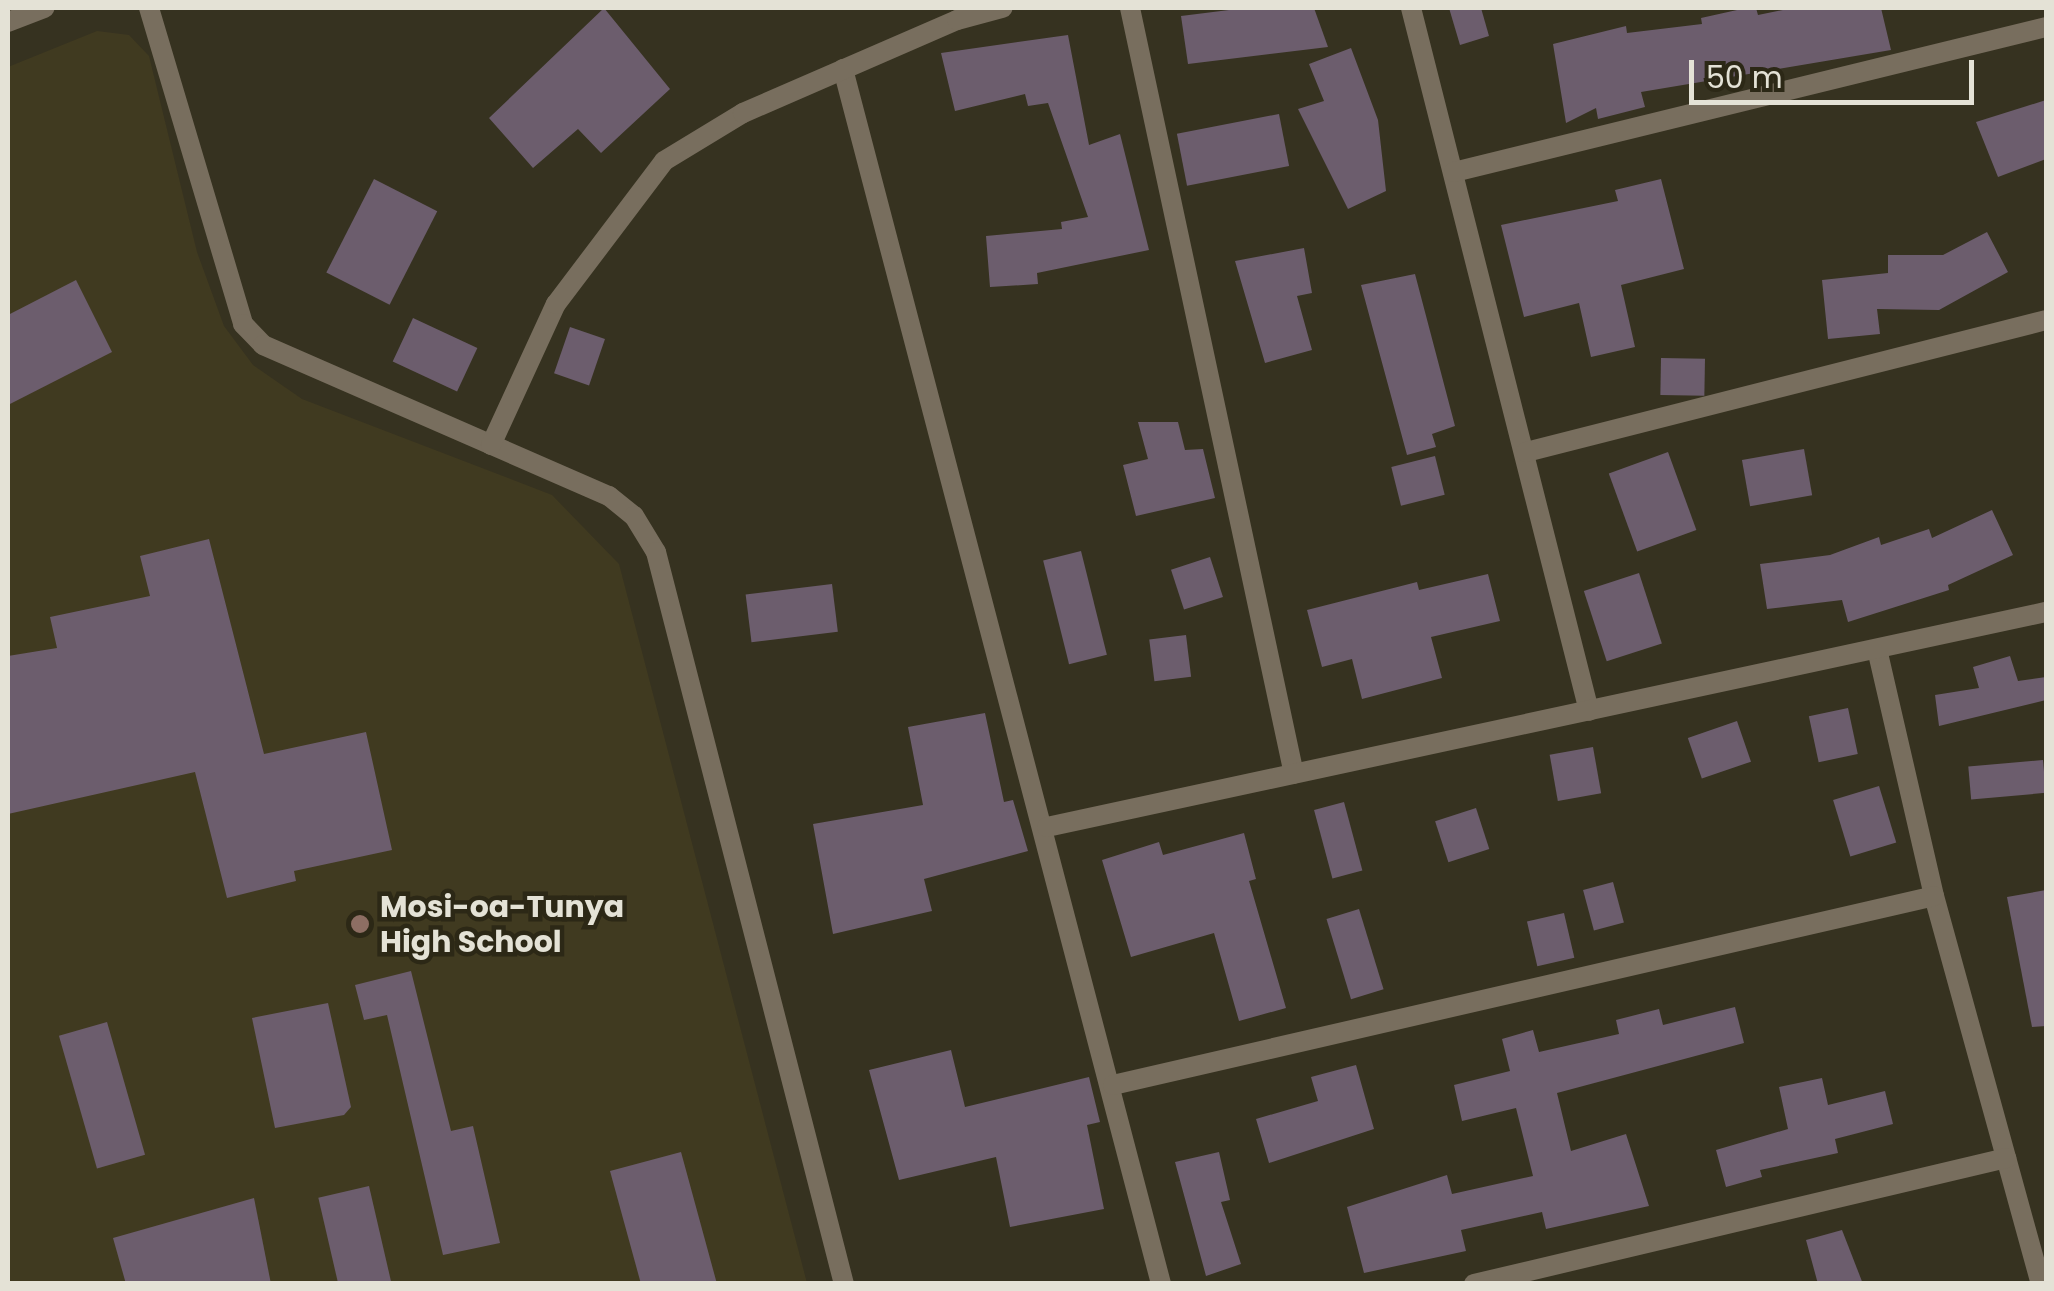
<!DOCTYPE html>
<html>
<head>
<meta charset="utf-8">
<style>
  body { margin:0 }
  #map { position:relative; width:2054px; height:1291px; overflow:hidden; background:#363220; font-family:Poppins,sans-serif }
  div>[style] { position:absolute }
  .built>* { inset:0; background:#403a20 }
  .building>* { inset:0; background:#6c5d6d; transform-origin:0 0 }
  .minor>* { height:20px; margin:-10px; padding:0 10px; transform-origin:10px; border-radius:10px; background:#786e5e }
  .dots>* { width:28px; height:28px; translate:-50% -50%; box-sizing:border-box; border:5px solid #2c2816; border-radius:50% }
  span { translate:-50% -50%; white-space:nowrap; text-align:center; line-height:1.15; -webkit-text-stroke:9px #2c2816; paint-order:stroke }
  .poi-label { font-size:30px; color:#e4e2d6; font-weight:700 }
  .left { translate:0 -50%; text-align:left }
  .frame { position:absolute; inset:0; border:10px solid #e4e2d6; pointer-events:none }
  .scale { position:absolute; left:1689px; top:60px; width:285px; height:45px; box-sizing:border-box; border:5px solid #e4e2d6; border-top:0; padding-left:12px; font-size:30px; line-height:35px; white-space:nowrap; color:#e4e2d6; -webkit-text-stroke:8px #2c2816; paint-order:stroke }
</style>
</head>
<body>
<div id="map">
  <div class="built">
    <div style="clip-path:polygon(97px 31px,129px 35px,149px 56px,197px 252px,224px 326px,253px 365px,302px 399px,552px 495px,619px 564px,807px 1283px,8px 1284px,8px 67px)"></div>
  </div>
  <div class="building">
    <div style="clip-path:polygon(604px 8px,670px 89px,601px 153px,578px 129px,533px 168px,489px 118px)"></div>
    <div style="clip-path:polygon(1245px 8px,1314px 8px,1328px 47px,1188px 64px,1181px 16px)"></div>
    <div style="clip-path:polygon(1449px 8px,1481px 8px,1489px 36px,1460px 45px)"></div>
    <div style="clip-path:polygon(1746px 8px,1756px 8px,1758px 15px,1792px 8px,1881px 8px,1891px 50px,1641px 92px,1645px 107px,1598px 119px,1596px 108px,1566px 123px,1553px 44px,1626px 26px,1627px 33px,1702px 24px,1701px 18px)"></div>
    <div style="clip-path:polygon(1068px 35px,1089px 145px,1120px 134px,1149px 250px,1037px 273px,1038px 284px,990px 287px,986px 236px,1062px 229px,1061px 222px,1088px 217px,1048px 103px,1028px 106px,1025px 94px,955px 111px,941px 53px)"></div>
    <div style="clip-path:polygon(1351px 48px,1378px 120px,1386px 191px,1348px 209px,1298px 109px,1324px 101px,1309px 64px)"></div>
    <div style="clip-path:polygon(2046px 100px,2046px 159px,1998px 177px,1976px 122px)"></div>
    <div style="left:1279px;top:114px;width:53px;height:104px;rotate:79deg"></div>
    <div style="left:374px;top:179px;width:71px;height:105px;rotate:27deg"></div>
    <div style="clip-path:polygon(1661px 179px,1684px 269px,1621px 285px,1635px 347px,1591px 357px,1579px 303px,1524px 317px,1501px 225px,1618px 201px,1615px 190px)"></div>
    <div style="clip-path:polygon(1987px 232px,2008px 272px,1939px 310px,1877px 309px,1880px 334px,1828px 339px,1822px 280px,1888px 273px,1888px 255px,1943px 255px)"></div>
    <div style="clip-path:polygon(1304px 248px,1312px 293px,1297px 296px,1312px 350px,1265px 363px,1235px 261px)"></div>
    <div style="clip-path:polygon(1415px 274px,1455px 426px,1432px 434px,1436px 447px,1407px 455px,1361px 285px)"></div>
    <div style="clip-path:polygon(76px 280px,112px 352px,8px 405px,8px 315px)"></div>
    <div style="left:413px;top:318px;width:71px;height:48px;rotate:25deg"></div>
    <div style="left:570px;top:327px;width:37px;height:49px;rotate:19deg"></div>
    <div style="left:1661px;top:358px;width:44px;height:37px;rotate:1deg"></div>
    <div style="clip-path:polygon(1138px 422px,1178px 422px,1185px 450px,1203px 449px,1215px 498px,1136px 516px,1123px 465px,1148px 459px)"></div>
    <div style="left:1804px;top:449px;width:47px;height:63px;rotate:80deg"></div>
    <div style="left:1668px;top:452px;width:83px;height:63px;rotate:70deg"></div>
    <div style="left:1435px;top:456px;width:40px;height:45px;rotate:76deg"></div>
    <div style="clip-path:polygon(1992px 510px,2013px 555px,1948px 585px,1949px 590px,1848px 622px,1842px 600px,1767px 609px,1760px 564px,1830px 555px,1879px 537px,1881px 545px,1929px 529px,1932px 538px)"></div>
    <div style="clip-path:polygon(209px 539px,264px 754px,366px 732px,392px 850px,294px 871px,296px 881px,227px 898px,195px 772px,8px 814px,8px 656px,57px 648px,50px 617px,150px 596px,140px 556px)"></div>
    <div style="left:1081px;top:551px;width:107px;height:39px;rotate:76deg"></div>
    <div style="left:1210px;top:557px;width:42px;height:41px;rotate:72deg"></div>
    <div style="left:1639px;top:573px;width:74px;height:58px;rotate:72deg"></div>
    <div style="clip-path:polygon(1488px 574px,1500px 621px,1431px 637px,1442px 678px,1362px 699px,1352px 659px,1322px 667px,1307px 610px,1417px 582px,1419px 590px)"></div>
    <div style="left:832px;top:584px;width:48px;height:87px;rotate:83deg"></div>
    <div style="left:1186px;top:635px;width:42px;height:37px;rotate:83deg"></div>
    <div style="clip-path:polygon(2010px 656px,2018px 681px,2046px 677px,2046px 700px,1939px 726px,1935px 695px,1979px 688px,1973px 667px)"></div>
    <div style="left:1848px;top:708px;width:47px;height:40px;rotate:78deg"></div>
    <div style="clip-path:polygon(985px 713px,1004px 802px,1013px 800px,1028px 851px,924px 879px,932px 911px,833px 934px,813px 824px,923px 805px,908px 727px)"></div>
    <div style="left:1737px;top:721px;width:43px;height:52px;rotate:71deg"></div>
    <div style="left:1593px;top:747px;width:47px;height:44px;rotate:80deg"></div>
    <div style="left:2043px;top:760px;width:33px;height:75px;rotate:85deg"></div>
    <div style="left:1879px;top:786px;width:59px;height:48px;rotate:73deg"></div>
    <div style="left:1344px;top:802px;width:71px;height:31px;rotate:75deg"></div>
    <div style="left:1476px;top:808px;width:43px;height:43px;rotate:72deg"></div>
    <div style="clip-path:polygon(1244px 833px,1256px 879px,1249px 881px,1286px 1008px,1239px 1021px,1214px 933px,1131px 957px,1102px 860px,1159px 842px,1163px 855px)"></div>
    <div style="left:1613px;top:882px;width:42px;height:31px;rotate:75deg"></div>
    <div style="clip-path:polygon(2046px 890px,2046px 1026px,2032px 1027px,2007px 897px)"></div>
    <div style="left:1359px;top:909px;width:84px;height:34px;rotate:73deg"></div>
    <div style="left:1564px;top:913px;width:46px;height:38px;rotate:77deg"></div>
    <div style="clip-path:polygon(411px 971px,451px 1131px,473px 1126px,500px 1243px,443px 1255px,387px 1015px,364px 1020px,355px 985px)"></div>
    <div style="clip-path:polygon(328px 1003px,351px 1107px,344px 1115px,275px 1128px,252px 1018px)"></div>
    <div style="clip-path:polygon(1735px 1007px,1744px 1043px,1557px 1093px,1571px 1151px,1626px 1134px,1649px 1206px,1546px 1229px,1542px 1212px,1461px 1230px,1466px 1251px,1364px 1273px,1347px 1207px,1447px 1175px,1452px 1194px,1533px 1176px,1516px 1108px,1462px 1121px,1454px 1085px,1510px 1071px,1502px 1039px,1533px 1030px,1539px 1052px,1619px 1034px,1616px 1020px,1659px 1009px,1663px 1025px)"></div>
    <div style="left:107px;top:1022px;width:138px;height:50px;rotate:74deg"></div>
    <div style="clip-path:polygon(951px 1050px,965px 1107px,1089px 1077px,1100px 1122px,1087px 1125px,1104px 1209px,1010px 1227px,996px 1157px,899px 1180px,869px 1070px)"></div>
    <div style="clip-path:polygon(1356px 1065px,1374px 1129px,1269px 1163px,1256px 1119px,1318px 1101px,1311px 1077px)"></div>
    <div style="clip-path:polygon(1822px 1078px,1828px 1105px,1885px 1091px,1893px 1124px,1835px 1139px,1838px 1153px,1760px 1170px,1762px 1177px,1726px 1187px,1716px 1150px,1788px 1129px,1779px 1087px)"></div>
    <div style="clip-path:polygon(681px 1152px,717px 1284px,641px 1284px,610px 1171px)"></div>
    <div style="clip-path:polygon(1219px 1152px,1230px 1200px,1221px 1202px,1241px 1264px,1206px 1276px,1175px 1162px)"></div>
    <div style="left:369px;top:1186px;width:100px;height:52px;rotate:77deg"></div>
    <div style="clip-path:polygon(254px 1198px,271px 1284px,126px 1284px,113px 1238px)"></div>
    <div style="clip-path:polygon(1842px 1230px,1863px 1284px,1818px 1284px,1806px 1240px)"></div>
  </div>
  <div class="minor">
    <div style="left:149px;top:8px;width:330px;rotate:73.4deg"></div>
    <div style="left:243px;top:324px;width:29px;rotate:46deg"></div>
    <div style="left:263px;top:345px;width:378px;rotate:23.6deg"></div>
    <div style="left:609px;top:496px;width:32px;rotate:39deg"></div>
    <div style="left:634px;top:516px;width:42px;rotate:58.6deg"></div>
    <div style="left:656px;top:552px;width:756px;rotate:75.6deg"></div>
    <div style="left:1130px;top:8px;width:783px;rotate:77.92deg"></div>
    <div style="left:1411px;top:8px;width:725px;rotate:75.79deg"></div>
    <div style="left:8px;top:22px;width:39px;rotate:-21deg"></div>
    <div style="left:843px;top:69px;width:1256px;rotate:75.33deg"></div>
    <div style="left:1454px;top:172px;width:609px;rotate:-13.76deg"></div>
    <div style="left:491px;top:445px;width:155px;rotate:-65.3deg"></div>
    <div style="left:556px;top:304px;width:179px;rotate:-52.9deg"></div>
    <div style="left:664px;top:161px;width:92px;rotate:-31.3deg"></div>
    <div style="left:743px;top:113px;width:233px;rotate:-23.5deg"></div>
    <div style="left:957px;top:20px;width:47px;rotate:-14.9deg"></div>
    <div style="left:1526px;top:452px;width:536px;rotate:-14.24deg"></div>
    <div style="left:1877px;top:649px;width:253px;rotate:77deg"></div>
    <div style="left:1934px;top:896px;width:402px;rotate:74.6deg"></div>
    <div style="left:1047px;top:827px;width:1022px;rotate:-12.15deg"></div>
    <div style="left:1113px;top:1085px;width:842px;rotate:-12.96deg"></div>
    <div style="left:1474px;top:1284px;width:547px;rotate:-13.32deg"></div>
  </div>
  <div class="dots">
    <div style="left:360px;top:924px;background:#8d6e63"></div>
  </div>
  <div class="poi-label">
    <span class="left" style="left:380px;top:924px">Mosi-oa-Tunya<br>High School</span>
  </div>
  <div class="frame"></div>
  <div class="scale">50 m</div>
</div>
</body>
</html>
